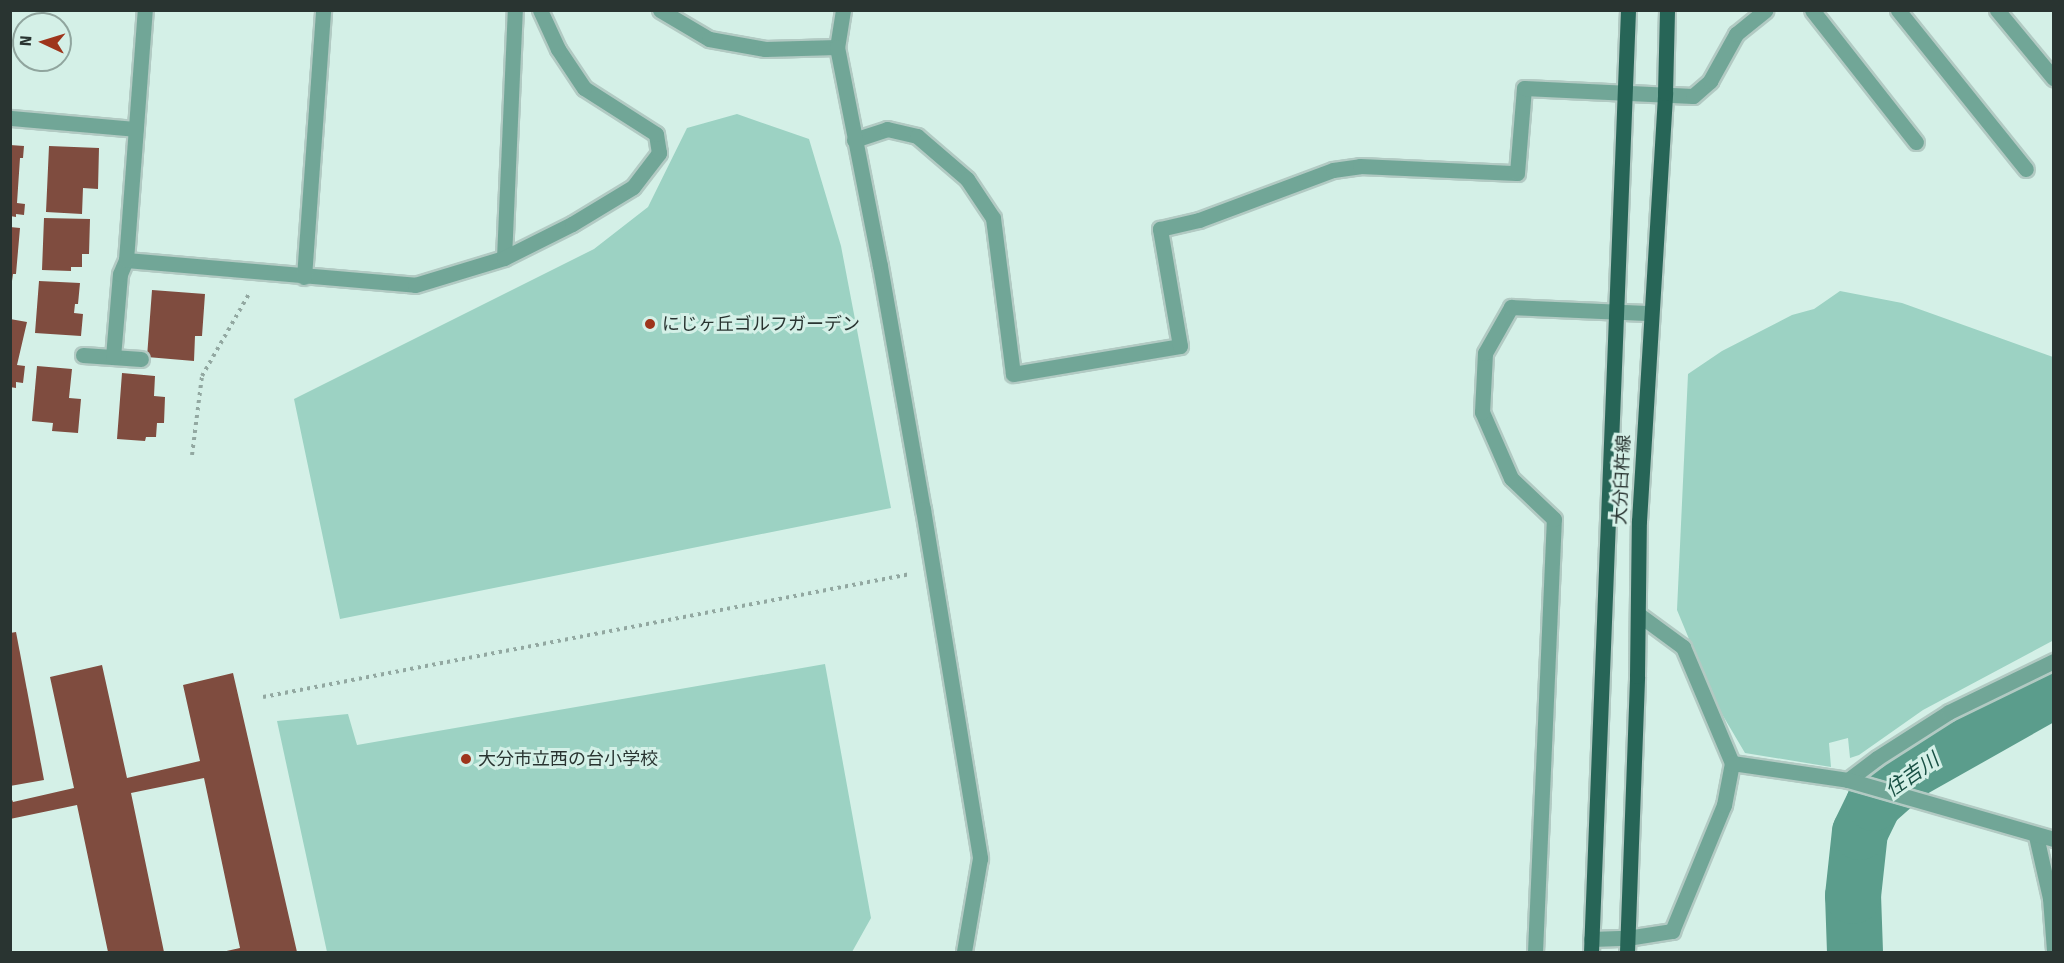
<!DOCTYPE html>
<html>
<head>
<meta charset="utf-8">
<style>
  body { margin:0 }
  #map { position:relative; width:2064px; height:963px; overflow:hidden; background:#d4f0e7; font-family:"Fira Sans","Noto Sans JP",sans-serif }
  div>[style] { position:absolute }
  .green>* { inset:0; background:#9cd2c3 }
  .river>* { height:56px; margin:-28px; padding:0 28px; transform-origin:28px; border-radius:28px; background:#5b9d8c }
  .building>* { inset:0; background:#7f4c3f }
  .path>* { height:4px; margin-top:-2px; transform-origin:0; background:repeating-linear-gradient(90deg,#92a8a1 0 3px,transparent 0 7.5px) }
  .roads { filter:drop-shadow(2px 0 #b2cac3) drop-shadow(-2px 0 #b2cac3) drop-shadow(0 2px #b2cac3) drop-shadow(0 -2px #b2cac3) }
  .minor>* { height:15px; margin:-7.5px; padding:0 7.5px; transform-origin:7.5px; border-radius:7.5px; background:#71a697 }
  .tertiary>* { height:15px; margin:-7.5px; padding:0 7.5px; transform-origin:7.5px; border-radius:7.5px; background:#71a697 }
  .primary>* { height:15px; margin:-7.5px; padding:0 7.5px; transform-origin:7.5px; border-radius:7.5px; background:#276557 }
  .dots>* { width:16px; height:16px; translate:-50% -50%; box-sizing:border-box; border:3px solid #d4f0e7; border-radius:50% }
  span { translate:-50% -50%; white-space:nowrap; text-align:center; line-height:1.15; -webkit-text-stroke:6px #d4f0e7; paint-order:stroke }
  .poi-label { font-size:18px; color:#293431 }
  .left { translate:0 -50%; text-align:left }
  .street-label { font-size:18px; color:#293431 }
  .water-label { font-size:20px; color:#195145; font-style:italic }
  .frame { position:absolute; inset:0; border:12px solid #293431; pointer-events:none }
  .north { position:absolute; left:12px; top:12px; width:60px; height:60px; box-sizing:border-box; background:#d4f0e7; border:2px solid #90a59e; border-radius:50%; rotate:274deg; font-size:16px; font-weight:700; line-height:24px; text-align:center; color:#293431 }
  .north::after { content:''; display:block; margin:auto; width:21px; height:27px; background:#9e351c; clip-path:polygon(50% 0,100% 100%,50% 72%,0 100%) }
</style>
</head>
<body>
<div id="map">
  <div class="green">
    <div style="clip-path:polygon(737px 114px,809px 139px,841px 246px,891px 508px,340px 619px,294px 399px,594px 249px,648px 207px,687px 128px)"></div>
    <div style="clip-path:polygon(1840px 291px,1902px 303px,2053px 357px,2054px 640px,1923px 710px,1859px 755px,1850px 758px,1848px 738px,1829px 743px,1831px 767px,1745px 753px,1716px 704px,1677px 610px,1688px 374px,1722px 351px,1792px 315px,1814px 309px)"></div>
    <div style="clip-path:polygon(825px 664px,871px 918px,852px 952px,327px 952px,277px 721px,348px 714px,357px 745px)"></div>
  </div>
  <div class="river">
    <div style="left:1855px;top:952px;width:56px;rotate:-92deg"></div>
    <div style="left:1853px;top:896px;width:64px;rotate:-83.8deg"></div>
    <div style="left:1860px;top:832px;width:32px;rotate:-64deg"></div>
    <div style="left:1874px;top:803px;width:47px;rotate:-41.5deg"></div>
    <div style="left:1909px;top:772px;width:167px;rotate:-29.5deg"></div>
  </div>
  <div class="building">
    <div style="clip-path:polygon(10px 145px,24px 146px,23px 158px,20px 158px,17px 203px,25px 204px,24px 215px,16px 214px,16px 217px,10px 216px)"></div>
    <div style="clip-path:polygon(49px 146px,99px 148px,98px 189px,83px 188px,82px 214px,46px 212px)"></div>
    <div style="clip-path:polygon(44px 218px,90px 219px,89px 254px,82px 254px,82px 267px,71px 267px,71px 271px,42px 270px)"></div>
    <div style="clip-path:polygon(10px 227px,20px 228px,16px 274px,13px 274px,12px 281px)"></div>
    <div style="clip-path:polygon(39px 281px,80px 283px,78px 304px,75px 304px,74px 313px,83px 314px,81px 336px,35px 333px)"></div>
    <div style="clip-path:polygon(152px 290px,205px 294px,202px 336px,195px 336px,194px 361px,147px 357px)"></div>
    <div style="clip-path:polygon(10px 319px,27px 322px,17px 365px,25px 366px,23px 383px,16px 382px,16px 388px,10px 387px)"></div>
    <div style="clip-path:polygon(37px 366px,72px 369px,69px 398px,81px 399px,78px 433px,52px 431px,53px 423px,32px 421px)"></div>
    <div style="clip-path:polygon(122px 373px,155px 376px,154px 396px,165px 397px,164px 423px,157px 423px,156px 437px,146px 437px,145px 441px,117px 439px)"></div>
    <div style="clip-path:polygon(16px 632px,44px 780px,10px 786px,10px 633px)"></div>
    <div style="clip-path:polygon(102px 665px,127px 778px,200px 761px,183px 685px,233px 673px,297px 952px,222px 952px,240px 948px,204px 778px,131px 793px,164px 952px,108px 952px,77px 805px,10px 819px,10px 795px,13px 802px,74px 788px,50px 677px)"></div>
  </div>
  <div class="path">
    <div style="left:192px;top:455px;width:80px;rotate:-82.8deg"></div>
    <div style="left:202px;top:376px;width:95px;rotate:-60.2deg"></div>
    <div style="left:263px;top:697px;width:659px;rotate:-10.76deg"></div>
  </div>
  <div class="roads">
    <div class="minor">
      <div style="left:660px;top:10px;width:57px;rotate:30.6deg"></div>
      <div style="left:709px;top:39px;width:57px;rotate:10.1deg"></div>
      <div style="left:765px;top:49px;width:72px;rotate:-1.6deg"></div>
      <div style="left:1812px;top:10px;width:168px;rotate:51.8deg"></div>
      <div style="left:1898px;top:10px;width:204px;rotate:51.2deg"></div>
      <div style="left:1997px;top:10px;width:89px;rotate:50.4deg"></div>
      <div style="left:10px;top:118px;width:126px;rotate:5deg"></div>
      <div style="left:854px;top:140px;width:35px;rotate:-18deg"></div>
      <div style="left:887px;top:129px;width:31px;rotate:13deg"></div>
      <div style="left:917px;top:136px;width:66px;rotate:40.7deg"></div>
      <div style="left:967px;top:179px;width:47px;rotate:56.3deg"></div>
      <div style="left:993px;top:218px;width:157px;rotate:82.7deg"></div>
      <div style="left:1013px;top:374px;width:169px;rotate:-9.5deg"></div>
      <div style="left:1180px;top:346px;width:119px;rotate:-99.7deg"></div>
      <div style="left:1160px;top:229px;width:40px;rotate:-13deg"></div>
      <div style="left:1199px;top:220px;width:143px;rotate:-20.5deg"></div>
      <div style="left:1333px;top:170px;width:27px;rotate:-8deg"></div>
      <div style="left:1360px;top:166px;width:157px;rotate:2.6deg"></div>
      <div style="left:1517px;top:173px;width:85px;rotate:-85.3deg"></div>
      <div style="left:1524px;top:88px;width:169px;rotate:2.7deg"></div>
      <div style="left:1693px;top:96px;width:23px;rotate:-41deg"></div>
      <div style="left:1710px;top:81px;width:54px;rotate:-61deg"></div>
      <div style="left:1736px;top:34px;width:38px;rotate:-39deg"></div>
      <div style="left:504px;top:258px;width:248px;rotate:-87.5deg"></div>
      <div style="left:126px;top:260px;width:290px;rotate:4.9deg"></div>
      <div style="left:415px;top:285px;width:93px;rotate:-16.9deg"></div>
      <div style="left:504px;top:258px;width:76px;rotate:-26.6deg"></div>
      <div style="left:572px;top:224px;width:71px;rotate:-31.2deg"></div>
      <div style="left:633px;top:187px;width:43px;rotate:-52.6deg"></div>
      <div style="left:659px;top:153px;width:19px;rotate:-99deg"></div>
      <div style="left:656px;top:134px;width:85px;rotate:-147.4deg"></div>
      <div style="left:584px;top:88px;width:47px;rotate:-123.7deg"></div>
      <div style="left:558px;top:49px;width:43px;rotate:-114.8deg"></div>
      <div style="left:304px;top:277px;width:268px;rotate:-85.9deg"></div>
      <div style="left:83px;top:355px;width:58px;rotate:3.9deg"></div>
      <div style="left:113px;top:357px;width:83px;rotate:-85.2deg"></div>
      <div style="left:120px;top:274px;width:15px;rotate:-67deg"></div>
      <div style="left:126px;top:260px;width:251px;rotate:-85.7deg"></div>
      <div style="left:1638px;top:614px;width:56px;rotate:36.3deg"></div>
      <div style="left:1683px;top:647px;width:126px;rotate:67.1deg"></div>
      <div style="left:1848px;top:780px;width:36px;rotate:-37deg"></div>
      <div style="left:1877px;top:758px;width:85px;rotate:-32.6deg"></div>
      <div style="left:1949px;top:712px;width:117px;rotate:-25.9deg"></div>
      <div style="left:2036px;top:836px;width:64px;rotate:77.3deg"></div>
      <div style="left:2050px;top:898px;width:52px;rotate:85.6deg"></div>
      <div style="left:1591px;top:939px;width:36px;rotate:-2deg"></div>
      <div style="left:1627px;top:938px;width:46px;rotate:-8.8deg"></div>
      <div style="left:1672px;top:931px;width:136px;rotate:-67.6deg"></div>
      <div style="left:1724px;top:805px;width:43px;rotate:-79.2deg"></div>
      <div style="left:1732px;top:763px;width:117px;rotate:8.3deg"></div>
      <div style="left:1848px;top:780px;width:214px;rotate:16deg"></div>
      <div style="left:1535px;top:952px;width:433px;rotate:-87.5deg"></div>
      <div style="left:1554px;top:519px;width:59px;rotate:-136.4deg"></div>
      <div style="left:1511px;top:478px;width:72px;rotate:-113.7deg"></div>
      <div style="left:1482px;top:412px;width:59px;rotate:-87.1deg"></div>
      <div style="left:1485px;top:353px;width:53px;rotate:-60.5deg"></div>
      <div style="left:1511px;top:307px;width:140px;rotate:2.5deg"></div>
    </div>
    <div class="tertiary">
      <div style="left:843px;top:10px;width:37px;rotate:99deg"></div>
      <div style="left:837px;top:47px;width:223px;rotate:78.9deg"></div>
      <div style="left:880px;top:266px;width:247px;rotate:80deg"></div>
      <div style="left:923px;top:509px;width:354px;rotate:80.7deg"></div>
      <div style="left:980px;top:858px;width:95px;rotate:99.7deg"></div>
    </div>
    <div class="primary">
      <div style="left:1591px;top:952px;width:943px;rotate:-87.75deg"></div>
      <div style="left:1627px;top:952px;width:276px;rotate:-87.9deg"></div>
      <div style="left:1637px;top:676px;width:155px;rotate:-89.3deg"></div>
      <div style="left:1639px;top:521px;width:429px;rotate:-86.5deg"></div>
      <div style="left:1665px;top:93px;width:83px;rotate:-88.6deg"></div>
    </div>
  </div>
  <div class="dots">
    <div style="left:650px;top:324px;background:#9e351c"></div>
    <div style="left:466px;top:759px;background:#9e351c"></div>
  </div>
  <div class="poi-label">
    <span class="left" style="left:662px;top:324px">にじヶ丘ゴルフガーデン</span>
    <span class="left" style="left:478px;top:759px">大分市立西の台小学校</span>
  </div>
  <div class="street-label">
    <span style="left:1622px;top:480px;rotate:-87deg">大分臼杵線</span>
  </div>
  <div class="water-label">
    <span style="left:1912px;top:775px;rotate:-35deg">住吉川</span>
  </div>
  <div class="frame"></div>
  <div class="north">N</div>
</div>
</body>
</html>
